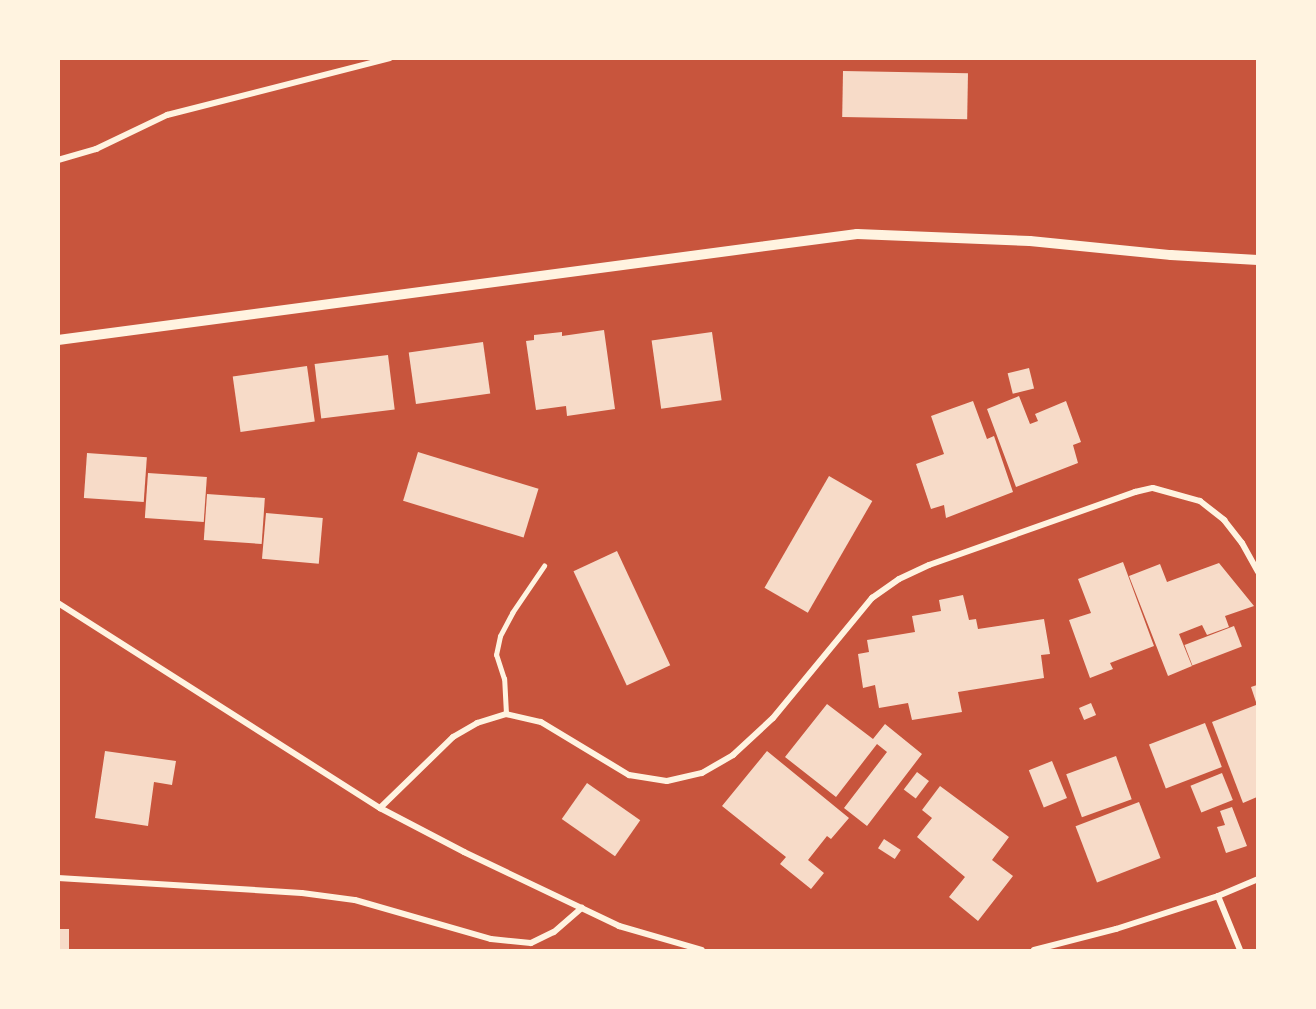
<!DOCTYPE html>
<html>
<head>
<meta charset="utf-8">
<style>
  body { margin:0 }
  #map { position:relative; width:1316px; height:1009px; overflow:hidden; background:#c8553d; font-family:Roboto,sans-serif }
  div>[style] { position:absolute }
  .building>* { inset:0; background:#f7dbc8; transform-origin:0 0 }
  .service>* { height:4.5px; margin:-2.25px; padding:0 2.25px; transform-origin:2.25px; border-radius:2.25px; background:#fff3e0 }
  .minor>* { height:6px; margin:-3px; padding:0 3px; transform-origin:3px; border-radius:3px; background:#fff3e0 }
  .tertiary>* { height:10px; margin:-5px; padding:0 5px; transform-origin:5px; border-radius:5px; background:#fff3e0 }
  span { translate:-50% -50%; white-space:nowrap; text-align:center; line-height:1.15; -webkit-text-stroke:5px #fff3e0; paint-order:stroke }
  .frame { position:absolute; inset:0; border:60px solid #fff3e0; pointer-events:none }
</style>
</head>
<body>
<div id="map">
  <div class="building">
    <div style="left:843px;top:71px;width:125px;height:46px;rotate:1deg"></div>
    <div style="clip-path:polygon(604px 330px,615px 409px,567px 416px,566px 406px,536px 410px,526px 341px,534px 340px,534px 335px,562px 332px,562px 336px)"></div>
    <div style="left:712px;top:332px;width:69px;height:61px;rotate:82deg"></div>
    <div style="left:483px;top:342px;width:52px;height:75px;rotate:82deg"></div>
    <div style="left:388px;top:355px;width:55px;height:74px;rotate:83deg"></div>
    <div style="left:307px;top:366px;width:56px;height:75px;rotate:82deg"></div>
    <div style="left:1029px;top:368px;width:21px;height:22px;rotate:76deg"></div>
    <div style="clip-path:polygon(1019px 396px,1030px 424px,1038px 421px,1035px 414px,1066px 401px,1081px 442px,1073px 445px,1078px 463px,1016px 487px,987px 409px)"></div>
    <div style="clip-path:polygon(973px 401px,987px 439px,994px 436px,1013px 492px,946px 518px,944px 505px,931px 509px,916px 464px,944px 454px,931px 416px)"></div>
    <div style="left:418px;top:452px;width:126px;height:51px;rotate:17deg"></div>
    <div style="left:87px;top:453px;width:60px;height:45px;rotate:4deg"></div>
    <div style="left:148px;top:473px;width:59px;height:45px;rotate:4deg"></div>
    <div style="left:829px;top:476px;width:50px;height:129px;rotate:30deg"></div>
    <div style="left:207px;top:494px;width:58px;height:46px;rotate:4deg"></div>
    <div style="left:266px;top:513px;width:57px;height:46px;rotate:5deg"></div>
    <div style="left:617px;top:551px;width:126px;height:48px;rotate:65deg"></div>
    <div style="clip-path:polygon(1123px 562px,1154px 646px,1110px 663px,1113px 669px,1090px 678px,1069px 620px,1091px 613px,1078px 579px)"></div>
    <div style="clip-path:polygon(1219px 563px,1254px 606px,1225px 616px,1229px 627px,1207px 635px,1202px 625px,1179px 634px,1192px 666px,1168px 676px,1129px 576px,1160px 564px,1167px 582px)"></div>
    <div style="clip-path:polygon(963px 595px,969px 620px,976px 619px,978px 629px,1044px 619px,1050px 654px,1041px 655px,1044px 678px,958px 692px,962px 712px,912px 720px,908px 703px,879px 708px,875px 685px,863px 688px,858px 654px,869px 652px,867px 640px,915px 632px,912px 616px,941px 611px,939px 600px)"></div>
    <div style="left:1234px;top:626px;width:22px;height:53px;rotate:69deg"></div>
    <div style="clip-path:polygon(1257px 685px,1257px 705px,1251px 687px)"></div>
    <div style="left:1091px;top:703px;width:13px;height:13px;rotate:67deg"></div>
    <div style="clip-path:polygon(827px 704px,873px 739px,885px 724px,922px 754px,867px 826px,844px 808px,887px 752px,877px 744px,836px 797px,785px 757px)"></div>
    <div style="clip-path:polygon(1256px 705px,1257px 797px,1243px 803px,1212px 722px)"></div>
    <div style="left:1205px;top:723px;width:47px;height:60px;rotate:69deg"></div>
    <div style="clip-path:polygon(105px 751px,176px 761px,172px 785px,154px 782px,148px 826px,95px 818px)"></div>
    <div style="clip-path:polygon(767px 751px,849px 818px,831px 839px,827px 836px,808px 860px,824px 873px,811px 889px,780px 864px,786px 857px,722px 806px)"></div>
    <div style="left:1116px;top:756px;width:46px;height:53px;rotate:70deg"></div>
    <div style="left:1052px;top:761px;width:40px;height:25px;rotate:68deg"></div>
    <div style="left:917px;top:772px;width:15px;height:22px;rotate:37deg"></div>
    <div style="left:1222px;top:773px;width:29px;height:34px;rotate:68deg"></div>
    <div style="left:587px;top:783px;width:65px;height:44px;rotate:35deg"></div>
    <div style="clip-path:polygon(940px 786px,1009px 837px,992px 860px,1013px 876px,978px 921px,949px 897px,965px 877px,917px 837px,932px 818px,922px 810px)"></div>
    <div style="left:1139px;top:802px;width:60px;height:68px;rotate:69deg"></div>
    <div style="clip-path:polygon(1232px 807px,1247px 846px,1226px 853px,1217px 827px,1225px 825px,1220px 811px)"></div>
    <div style="left:884px;top:839px;width:20px;height:11px;rotate:33deg"></div>
    <div style="left:58px;top:929px;width:11px;height:21px"></div>
  </div>
  <div class="service">
    <div style="left:506px;top:714px;width:35px;rotate:-93deg"></div>
    <div style="left:504px;top:679px;width:25px;rotate:-108deg"></div>
    <div style="left:496px;top:655px;width:19px;rotate:-78deg"></div>
    <div style="left:500px;top:636px;width:26px;rotate:-62deg"></div>
    <div style="left:512px;top:613px;width:57px;rotate:-55.8deg"></div>
  </div>
  <div class="minor">
    <div style="left:58px;top:160px;width:40px;rotate:-16deg"></div>
    <div style="left:96px;top:149px;width:79px;rotate:-25.6deg"></div>
    <div style="left:167px;top:115px;width:230px;rotate:-14.3deg"></div>
    <div style="left:58px;top:603px;width:382px;rotate:32.5deg"></div>
    <div style="left:380px;top:808px;width:95px;rotate:27.6deg"></div>
    <div style="left:464px;top:852px;width:172px;rotate:25.5deg"></div>
    <div style="left:619px;top:926px;width:86px;rotate:16.1deg"></div>
    <div style="left:380px;top:808px;width:102px;rotate:-44.2deg"></div>
    <div style="left:453px;top:737px;width:28px;rotate:-30deg"></div>
    <div style="left:477px;top:723px;width:30px;rotate:-17deg"></div>
    <div style="left:506px;top:714px;width:36px;rotate:13deg"></div>
    <div style="left:541px;top:722px;width:103px;rotate:31.1deg"></div>
    <div style="left:629px;top:775px;width:38px;rotate:9deg"></div>
    <div style="left:667px;top:781px;width:36px;rotate:-13deg"></div>
    <div style="left:702px;top:773px;width:36px;rotate:-30deg"></div>
    <div style="left:733px;top:755px;width:54px;rotate:-42.8deg"></div>
    <div style="left:773px;top:718px;width:156px;rotate:-50.5deg"></div>
    <div style="left:872px;top:598px;width:33px;rotate:-35deg"></div>
    <div style="left:899px;top:579px;width:33px;rotate:-25deg"></div>
    <div style="left:929px;top:565px;width:219px;rotate:-19.5deg"></div>
    <div style="left:1135px;top:492px;width:18px;rotate:-13deg"></div>
    <div style="left:1153px;top:488px;width:49px;rotate:15.5deg"></div>
    <div style="left:1200px;top:501px;width:31px;rotate:38deg"></div>
    <div style="left:1224px;top:520px;width:29px;rotate:52deg"></div>
    <div style="left:1242px;top:543px;width:33px;rotate:61deg"></div>
    <div style="left:58px;top:878px;width:244px;rotate:3.5deg"></div>
    <div style="left:302px;top:893px;width:53px;rotate:7.5deg"></div>
    <div style="left:355px;top:900px;width:141px;rotate:16deg"></div>
    <div style="left:491px;top:939px;width:40px;rotate:5.7deg"></div>
    <div style="left:531px;top:943px;width:25px;rotate:-26deg"></div>
    <div style="left:554px;top:932px;width:37px;rotate:-41deg"></div>
    <div style="left:1218px;top:896px;width:58px;rotate:67.8deg"></div>
    <div style="left:1034px;top:950px;width:85px;rotate:-14.4deg"></div>
    <div style="left:1116px;top:929px;width:107px;rotate:-17.9deg"></div>
    <div style="left:1218px;top:896px;width:43px;rotate:-23deg"></div>
  </div>
  <div class="tertiary">
    <div style="left:58px;top:340px;width:806px;rotate:-7.56deg"></div>
    <div style="left:857px;top:234px;width:173px;rotate:2.3deg"></div>
    <div style="left:1030px;top:241px;width:142px;rotate:5.7deg"></div>
    <div style="left:1171px;top:255px;width:87px;rotate:3.3deg"></div>
  </div>
  <div class="frame"></div>
</div>
</body>
</html>
